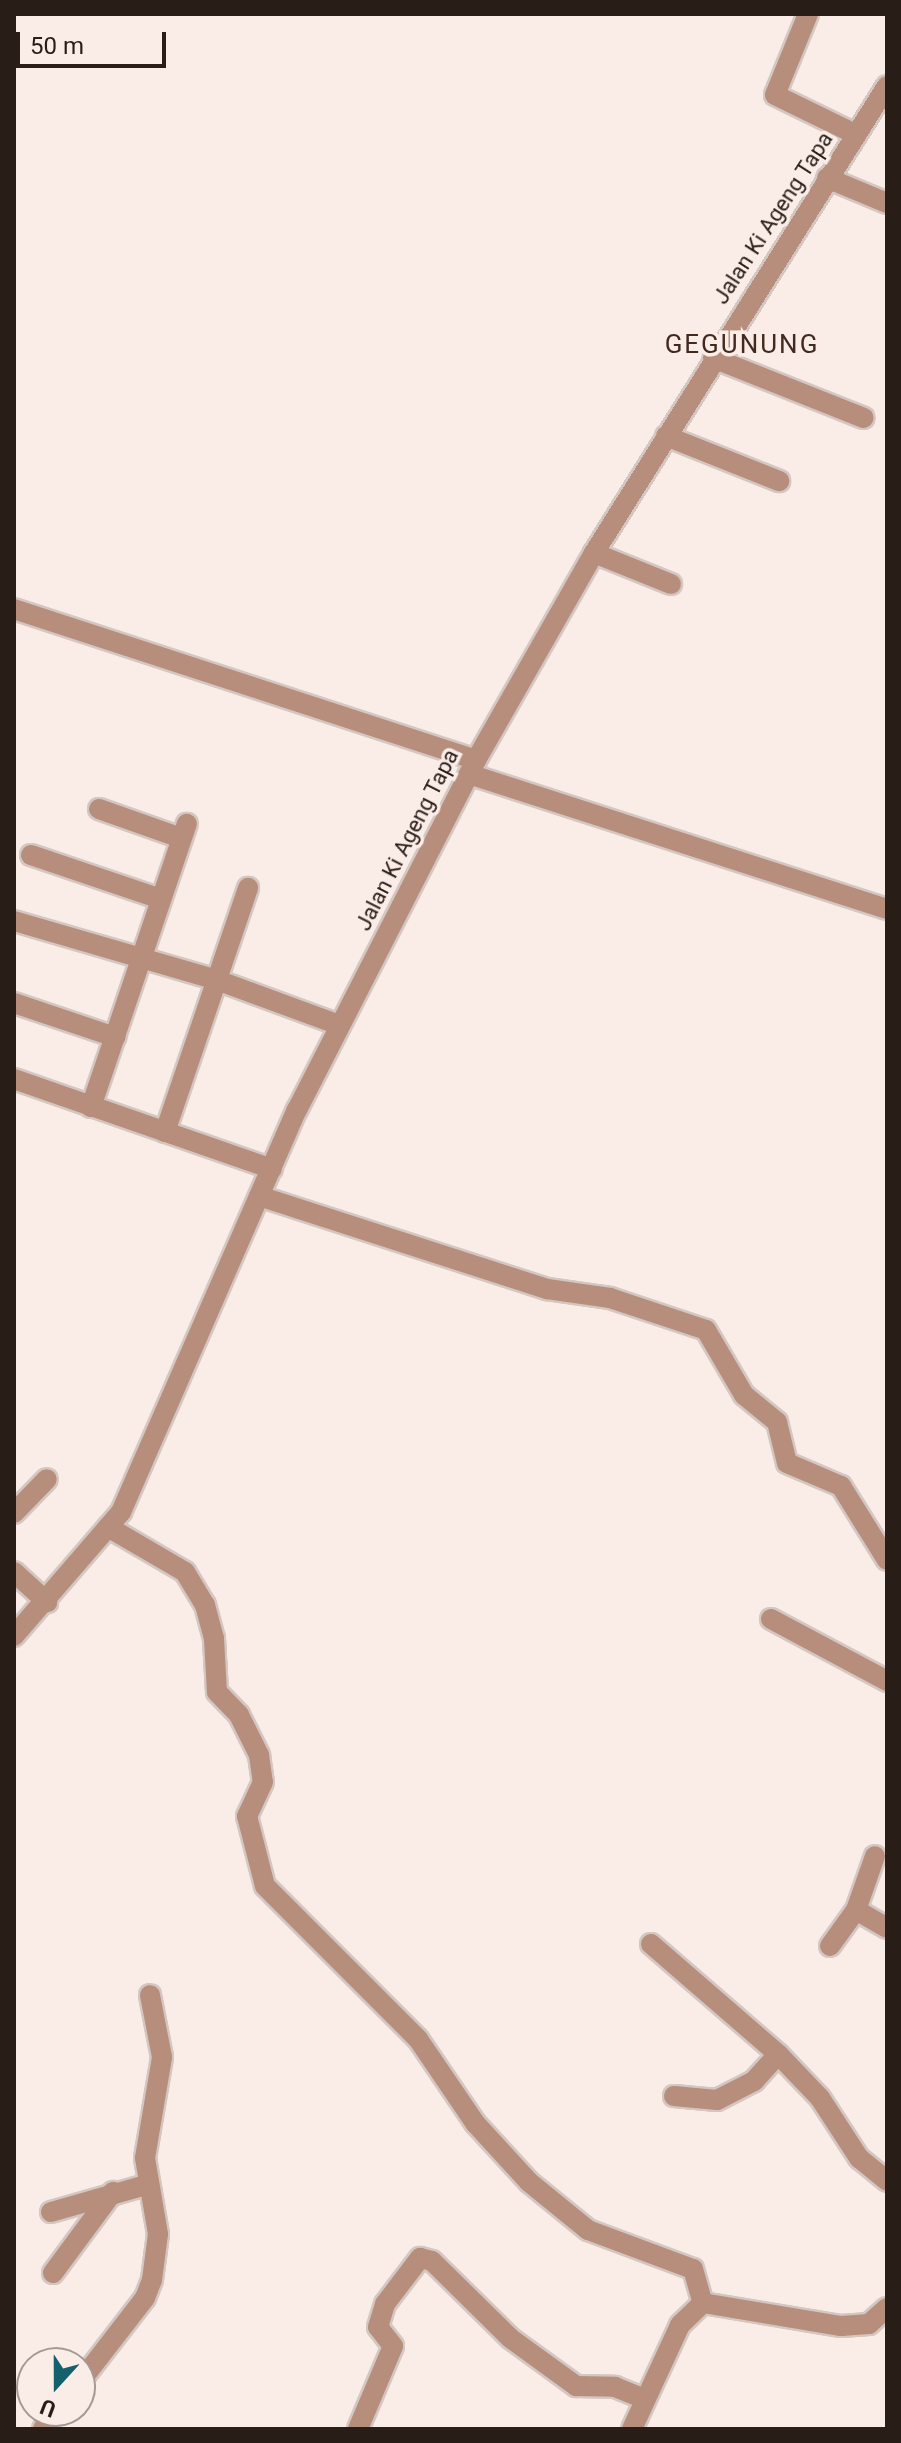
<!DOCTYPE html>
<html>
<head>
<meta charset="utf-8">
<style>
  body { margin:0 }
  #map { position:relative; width:901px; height:2443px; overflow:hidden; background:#faece7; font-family:Roboto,sans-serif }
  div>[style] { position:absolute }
  .roads { filter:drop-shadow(2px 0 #d4c7c2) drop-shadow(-2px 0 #d4c7c2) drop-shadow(0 2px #d4c7c2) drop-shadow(0 -2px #d4c7c2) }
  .minor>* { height:20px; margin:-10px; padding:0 10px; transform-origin:10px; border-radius:10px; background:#b78d7c }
  .tertiary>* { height:20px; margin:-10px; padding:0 10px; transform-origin:10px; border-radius:10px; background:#b78d7c }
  span { translate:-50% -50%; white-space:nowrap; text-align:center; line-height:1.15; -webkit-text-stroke:7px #faece7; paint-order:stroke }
  .street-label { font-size:22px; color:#291d18 }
  .quarter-label { font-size:26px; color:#432a20; letter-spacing:2px }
  .frame { position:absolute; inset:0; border:16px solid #291d18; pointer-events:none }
  .north { position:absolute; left:16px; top:2347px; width:80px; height:80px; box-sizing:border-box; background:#faece7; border:2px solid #a69994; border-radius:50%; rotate:201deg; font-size:22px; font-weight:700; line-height:32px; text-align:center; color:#291d18 }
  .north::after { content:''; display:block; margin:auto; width:28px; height:36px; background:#14606d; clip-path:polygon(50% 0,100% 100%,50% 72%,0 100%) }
  .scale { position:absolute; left:16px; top:32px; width:150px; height:36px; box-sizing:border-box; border:4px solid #291d18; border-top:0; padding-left:10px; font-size:24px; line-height:28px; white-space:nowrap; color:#291d18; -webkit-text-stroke:6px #faece7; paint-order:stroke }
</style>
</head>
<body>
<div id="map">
  <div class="roads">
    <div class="minor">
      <div style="left:808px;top:14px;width:87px;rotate:112.2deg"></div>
      <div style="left:775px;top:95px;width:89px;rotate:26deg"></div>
      <div style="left:827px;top:178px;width:65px;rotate:22.6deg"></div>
      <div style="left:713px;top:358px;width:162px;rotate:21.7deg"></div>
      <div style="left:666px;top:436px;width:122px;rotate:21.7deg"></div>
      <div style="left:594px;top:553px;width:83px;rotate:21.9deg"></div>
      <div style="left:14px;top:609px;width:486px;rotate:18.1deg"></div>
      <div style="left:469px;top:774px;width:439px;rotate:17.9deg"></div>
      <div style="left:99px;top:809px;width:87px;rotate:19.5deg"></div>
      <div style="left:31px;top:855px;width:137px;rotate:18.7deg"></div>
      <div style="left:14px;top:921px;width:211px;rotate:16.2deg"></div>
      <div style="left:217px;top:980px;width:130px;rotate:20.2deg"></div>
      <div style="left:14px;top:1003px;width:107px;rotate:18.6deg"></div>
      <div style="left:14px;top:1079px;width:273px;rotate:19.2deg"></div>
      <div style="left:91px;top:1107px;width:299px;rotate:-71.3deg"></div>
      <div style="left:165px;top:1132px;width:258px;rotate:-71.2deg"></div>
      <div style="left:259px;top:1196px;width:303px;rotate:17.9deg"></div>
      <div style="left:547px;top:1289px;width:64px;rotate:8.1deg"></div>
      <div style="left:610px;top:1298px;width:101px;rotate:18.4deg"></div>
      <div style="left:706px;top:1330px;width:75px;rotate:59.7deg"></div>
      <div style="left:744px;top:1395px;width:43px;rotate:39.3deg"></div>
      <div style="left:777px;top:1422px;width:42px;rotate:76.3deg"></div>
      <div style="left:787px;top:1463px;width:59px;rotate:23.1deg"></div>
      <div style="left:841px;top:1486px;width:87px;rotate:58.1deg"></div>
      <div style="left:14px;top:1513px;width:47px;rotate:-45.9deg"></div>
      <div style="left:108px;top:1527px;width:89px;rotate:30.3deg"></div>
      <div style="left:185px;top:1572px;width:39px;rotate:59deg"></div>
      <div style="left:205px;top:1605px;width:35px;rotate:75deg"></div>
      <div style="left:214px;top:1639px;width:53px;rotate:86.8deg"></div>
      <div style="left:217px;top:1692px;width:32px;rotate:46deg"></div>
      <div style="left:239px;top:1715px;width:45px;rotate:63.4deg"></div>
      <div style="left:259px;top:1755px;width:27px;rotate:82deg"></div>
      <div style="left:263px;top:1782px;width:38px;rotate:115deg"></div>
      <div style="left:247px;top:1816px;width:72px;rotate:75.6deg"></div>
      <div style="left:265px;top:1886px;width:216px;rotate:45deg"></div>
      <div style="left:418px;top:2039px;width:102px;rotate:55.8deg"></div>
      <div style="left:475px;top:2123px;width:80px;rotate:47.5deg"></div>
      <div style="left:529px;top:2182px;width:76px;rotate:39.1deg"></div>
      <div style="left:588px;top:2230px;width:112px;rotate:20.4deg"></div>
      <div style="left:693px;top:2269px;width:35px;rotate:74deg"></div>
      <div style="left:14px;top:1572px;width:45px;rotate:42.3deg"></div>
      <div style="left:771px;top:1619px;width:132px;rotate:28.1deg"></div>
      <div style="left:856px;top:1910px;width:36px;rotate:30deg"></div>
      <div style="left:651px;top:1944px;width:168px;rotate:40.9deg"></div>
      <div style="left:778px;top:2054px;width:61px;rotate:46.3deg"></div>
      <div style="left:820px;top:2098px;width:72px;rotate:57deg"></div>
      <div style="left:859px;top:2158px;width:36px;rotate:39deg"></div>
      <div style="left:830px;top:1946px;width:44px;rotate:-54.2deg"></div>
      <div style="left:856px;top:1910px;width:57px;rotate:-70.6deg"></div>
      <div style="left:674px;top:2096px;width:43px;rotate:5.3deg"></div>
      <div style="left:717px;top:2100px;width:42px;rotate:-27.2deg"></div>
      <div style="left:754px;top:2081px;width:36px;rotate:-48deg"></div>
      <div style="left:51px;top:2212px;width:102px;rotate:-15.9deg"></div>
      <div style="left:53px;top:2273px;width:101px;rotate:-53.5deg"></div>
      <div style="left:80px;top:2382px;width:106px;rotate:-52.3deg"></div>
      <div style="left:145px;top:2298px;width:19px;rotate:-69deg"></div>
      <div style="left:152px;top:2280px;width:46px;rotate:-82.6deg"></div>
      <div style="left:158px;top:2234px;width:77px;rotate:-99.7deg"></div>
      <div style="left:145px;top:2158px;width:102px;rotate:-80.4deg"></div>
      <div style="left:162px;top:2057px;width:63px;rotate:-101deg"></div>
      <div style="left:43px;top:2429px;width:23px;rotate:-52deg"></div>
      <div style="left:358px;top:2429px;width:90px;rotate:-67.1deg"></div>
      <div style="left:393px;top:2346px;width:24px;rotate:-128deg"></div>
      <div style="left:378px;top:2327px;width:24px;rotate:-73deg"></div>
      <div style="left:385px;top:2304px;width:58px;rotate:-52.7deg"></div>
      <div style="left:420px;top:2258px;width:12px;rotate:14deg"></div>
      <div style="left:432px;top:2261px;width:110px;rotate:44.6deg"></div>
      <div style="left:510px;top:2338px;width:82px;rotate:36deg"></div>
      <div style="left:576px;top:2386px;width:39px;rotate:1deg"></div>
      <div style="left:615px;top:2387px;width:32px;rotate:22deg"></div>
      <div style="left:632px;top:2429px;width:115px;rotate:-65.2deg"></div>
      <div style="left:680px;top:2325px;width:32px;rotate:-44deg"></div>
      <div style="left:703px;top:2303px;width:140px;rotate:9.5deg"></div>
      <div style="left:841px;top:2326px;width:28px;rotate:-4deg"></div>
      <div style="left:869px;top:2324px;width:24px;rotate:-42deg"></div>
    </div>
    <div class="tertiary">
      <div style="left:14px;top:1636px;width:164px;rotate:-49.2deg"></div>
      <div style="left:121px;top:1512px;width:439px;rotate:-66.4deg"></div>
      <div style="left:297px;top:1110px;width:393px;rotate:-62.9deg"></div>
      <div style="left:476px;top:760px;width:238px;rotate:-60.3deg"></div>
      <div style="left:594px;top:553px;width:551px;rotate:-57.9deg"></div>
    </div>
  </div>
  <div class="street-label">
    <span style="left:773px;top:218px;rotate:-57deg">Jalan Ki Ageng Tapa</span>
    <span style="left:407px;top:840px;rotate:-63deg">Jalan Ki Ageng Tapa</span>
  </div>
  <div class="quarter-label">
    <span style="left:742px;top:345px">GEGUNUNG</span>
  </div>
  <div class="frame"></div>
  <div class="north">U</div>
  <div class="scale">50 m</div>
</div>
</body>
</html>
